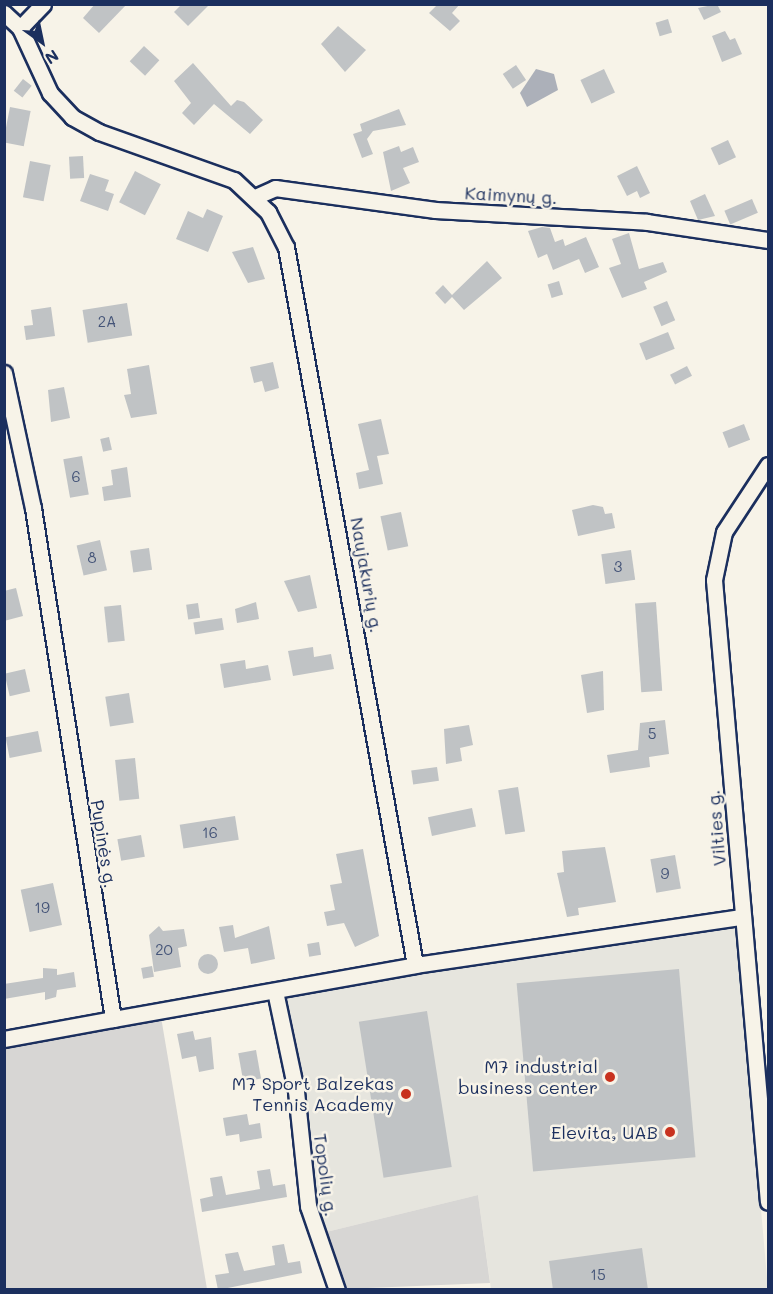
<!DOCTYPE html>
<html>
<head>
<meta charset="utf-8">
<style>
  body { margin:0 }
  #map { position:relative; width:773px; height:1294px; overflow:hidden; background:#f7f3e8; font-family:Mali,sans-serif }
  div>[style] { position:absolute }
  .built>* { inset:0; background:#e6e5de }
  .green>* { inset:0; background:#d7d6d4 }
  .water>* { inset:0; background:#acb0b9 }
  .building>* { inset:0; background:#c0c3c5; transform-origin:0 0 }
  .round { border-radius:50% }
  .roads { filter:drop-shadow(2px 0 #1b2f5e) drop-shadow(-2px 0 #1b2f5e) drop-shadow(0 2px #1b2f5e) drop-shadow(0 -2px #1b2f5e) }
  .minor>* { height:15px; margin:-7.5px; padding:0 7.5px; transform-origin:7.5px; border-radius:7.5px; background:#f7f3e8 }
  .dots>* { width:16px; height:16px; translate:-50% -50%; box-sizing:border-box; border:3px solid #f7f3e8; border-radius:50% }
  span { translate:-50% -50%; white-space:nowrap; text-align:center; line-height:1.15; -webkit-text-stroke:5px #f7f3e8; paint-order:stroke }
  .number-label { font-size:15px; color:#445478 }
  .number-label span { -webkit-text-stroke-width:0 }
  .street-label { font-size:18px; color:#1b2f5e }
  .poi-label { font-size:18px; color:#1b2f5e }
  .right { translate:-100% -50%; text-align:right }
  .frame { position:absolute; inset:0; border:6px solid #1b2f5e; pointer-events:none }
  .north { position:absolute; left:12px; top:12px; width:60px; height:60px; -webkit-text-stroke:4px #f7f3e8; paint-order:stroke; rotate:147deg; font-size:16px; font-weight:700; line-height:24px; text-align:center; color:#1b2f5e }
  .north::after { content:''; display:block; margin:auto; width:21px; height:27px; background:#1b2f5e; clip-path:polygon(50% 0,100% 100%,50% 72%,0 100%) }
</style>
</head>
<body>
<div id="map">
  <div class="built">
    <div style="clip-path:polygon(736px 925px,768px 1289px,491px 1289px,478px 1195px,322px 1233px,282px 996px)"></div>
  </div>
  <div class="green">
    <div style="clip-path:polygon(161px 1017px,207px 1289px,5px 1290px,5px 1045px)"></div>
    <div style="clip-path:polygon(478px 1195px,490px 1283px,343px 1289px,322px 1233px)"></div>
  </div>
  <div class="water">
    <div style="clip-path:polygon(536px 69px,554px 74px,558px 90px,527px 107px,520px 93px)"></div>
  </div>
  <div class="building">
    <div style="clip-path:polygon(95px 4px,127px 4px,99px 33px,83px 18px)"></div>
    <div style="clip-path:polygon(182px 4px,210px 4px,188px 26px,174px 12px)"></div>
    <div style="clip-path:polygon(438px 4px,460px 4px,452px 13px,460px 21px,450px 31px,429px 13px)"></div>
    <div style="clip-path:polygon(717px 4px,721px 12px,704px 20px,698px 8px)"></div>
    <div style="left:668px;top:19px;width:14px;height:13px;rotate:73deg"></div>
    <div style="clip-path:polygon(338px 26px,366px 50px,345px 72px,321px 44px)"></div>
    <div style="clip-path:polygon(725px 31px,730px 40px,735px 38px,742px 54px,722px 62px,712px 36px)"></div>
    <div style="left:144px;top:46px;width:21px;height:21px;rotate:43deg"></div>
    <div style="clip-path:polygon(193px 63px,231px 106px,237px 100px,244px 102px,263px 120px,250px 134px,214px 104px,194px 125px,182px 113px,191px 103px,174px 81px)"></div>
    <div style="left:516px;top:65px;width:18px;height:16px;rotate:56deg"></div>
    <div style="left:604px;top:69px;width:26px;height:26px;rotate:65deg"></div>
    <div style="left:23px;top:79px;width:11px;height:15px;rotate:38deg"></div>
    <div style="left:10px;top:107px;width:21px;height:36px;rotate:11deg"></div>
    <div style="clip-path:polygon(399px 109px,406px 125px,373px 131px,367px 139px,373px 154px,362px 158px,353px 134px,362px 131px,360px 124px)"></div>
    <div style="left:728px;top:140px;width:19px;height:19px;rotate:65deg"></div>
    <div style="clip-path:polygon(399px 146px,401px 152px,413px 147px,419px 162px,403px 168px,410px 183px,391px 191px,383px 152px)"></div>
    <div style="left:83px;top:156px;width:22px;height:14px;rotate:87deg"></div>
    <div style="left:30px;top:161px;width:21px;height:37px;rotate:11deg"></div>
    <div style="clip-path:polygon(637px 166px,650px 193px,640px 198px,637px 191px,627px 196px,617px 176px)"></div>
    <div style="left:135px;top:171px;width:29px;height:35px;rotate:27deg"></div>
    <div style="clip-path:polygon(90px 174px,109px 180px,105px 191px,114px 194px,108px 211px,80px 201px)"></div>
    <div style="clip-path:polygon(705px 194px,715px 216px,698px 220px,690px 201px)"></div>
    <div style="left:752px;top:199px;width:15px;height:30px;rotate:67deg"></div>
    <div style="clip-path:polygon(207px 209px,223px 216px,208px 252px,176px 239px,188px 211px,203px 218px)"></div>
    <div style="clip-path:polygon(542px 227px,550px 228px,555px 242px,563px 239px,565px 246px,586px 237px,599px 267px,585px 273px,579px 259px,553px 270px,547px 254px,538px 258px,528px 231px)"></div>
    <div style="clip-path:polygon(629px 233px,639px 269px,663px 262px,667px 272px,644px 282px,647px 289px,622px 298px,609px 268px,621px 264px,612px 239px)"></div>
    <div style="clip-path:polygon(253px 247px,265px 279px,248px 283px,232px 252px)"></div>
    <div style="clip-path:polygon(487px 261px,502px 278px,464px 310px,452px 297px,445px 304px,435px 293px,443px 285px,452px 295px)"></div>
    <div style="left:559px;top:281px;width:14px;height:12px;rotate:73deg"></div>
    <div style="left:667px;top:301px;width:21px;height:15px;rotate:67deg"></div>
    <div style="left:127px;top:303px;width:33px;height:45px;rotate:81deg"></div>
    <div style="clip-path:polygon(51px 307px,55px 336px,26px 340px,24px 326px,33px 325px,31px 310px)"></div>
    <div style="left:668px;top:332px;width:18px;height:31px;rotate:68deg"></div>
    <div style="clip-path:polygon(273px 362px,279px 388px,265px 392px,262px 381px,254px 383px,250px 367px)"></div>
    <div style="clip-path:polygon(149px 365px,157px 414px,131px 418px,124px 395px,131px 394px,127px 369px)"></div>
    <div style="left:687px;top:366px;width:11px;height:19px;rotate:63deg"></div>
    <div style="clip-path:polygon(64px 387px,70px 418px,51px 422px,48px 390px)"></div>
    <div style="clip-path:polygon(381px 419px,389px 454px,377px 456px,383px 484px,359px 489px,356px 473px,369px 470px,358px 424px)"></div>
    <div style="left:744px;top:424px;width:17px;height:23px;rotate:69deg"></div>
    <div style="left:109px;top:437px;width:13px;height:9px;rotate:77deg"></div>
    <div style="left:82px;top:456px;width:39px;height:19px;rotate:80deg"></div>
    <div style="clip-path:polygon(127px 467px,131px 497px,104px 501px,102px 487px,113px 485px,111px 470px)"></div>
    <div style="clip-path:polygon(593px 505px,603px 507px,605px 514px,612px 513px,615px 528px,578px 536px,572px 510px)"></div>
    <div style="left:401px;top:512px;width:35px;height:21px;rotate:78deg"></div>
    <div style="left:100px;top:540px;width:31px;height:24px;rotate:77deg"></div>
    <div style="left:149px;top:548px;width:22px;height:19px;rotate:82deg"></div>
    <div style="left:631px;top:550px;width:30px;height:30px;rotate:82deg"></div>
    <div style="clip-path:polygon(310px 575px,317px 608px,298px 612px,284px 581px)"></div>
    <div style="clip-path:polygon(16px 588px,23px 616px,4px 621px,4px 591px)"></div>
    <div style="clip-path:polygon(256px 602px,259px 619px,237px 623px,235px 609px)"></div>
    <div style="left:656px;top:602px;width:89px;height:21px;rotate:86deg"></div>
    <div style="left:198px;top:603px;width:15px;height:12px;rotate:82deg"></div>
    <div style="left:121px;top:605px;width:36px;height:17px;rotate:84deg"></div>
    <div style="left:222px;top:618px;width:12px;height:29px;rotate:81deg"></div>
    <div style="clip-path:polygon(313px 647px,314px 657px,331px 654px,334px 669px,293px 676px,288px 651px)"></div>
    <div style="clip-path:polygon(245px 660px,246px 669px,268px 665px,271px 680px,224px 688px,220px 664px)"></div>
    <div style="left:25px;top:669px;width:23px;height:21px;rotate:77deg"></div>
    <div style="clip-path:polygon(603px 671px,604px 710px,587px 713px,581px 675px)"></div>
    <div style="left:129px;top:693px;width:30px;height:24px;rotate:81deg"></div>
    <div style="clip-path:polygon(665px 720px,669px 754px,649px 757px,650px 767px,610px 773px,607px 755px,638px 750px,640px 723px)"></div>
    <div style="clip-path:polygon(469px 725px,473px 745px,460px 748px,462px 761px,446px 764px,444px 729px)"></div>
    <div style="left:38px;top:731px;width:21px;height:33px;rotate:79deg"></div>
    <div style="left:135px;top:758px;width:41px;height:20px;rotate:84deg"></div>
    <div style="left:437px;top:767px;width:14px;height:26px;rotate:82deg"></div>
    <div style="left:518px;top:787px;width:45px;height:20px;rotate:81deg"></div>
    <div style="left:472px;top:808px;width:19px;height:45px;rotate:78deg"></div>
    <div style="left:235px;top:816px;width:24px;height:56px;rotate:81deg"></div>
    <div style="left:141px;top:835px;width:22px;height:24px;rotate:80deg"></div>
    <div style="clip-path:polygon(605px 847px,616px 902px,578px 908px,579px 915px,567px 917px,557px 873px,564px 872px,562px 851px)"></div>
    <div style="clip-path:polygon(363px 849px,379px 936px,355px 947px,344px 923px,327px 926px,324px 912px,335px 910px,330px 885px,342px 883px,336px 854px)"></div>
    <div style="left:675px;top:855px;width:34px;height:25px;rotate:80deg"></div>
    <div style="left:53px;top:883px;width:43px;height:33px;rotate:78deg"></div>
    <div style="clip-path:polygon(233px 925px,235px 938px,269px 926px,275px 959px,251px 964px,248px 948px,224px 952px,219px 927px)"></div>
    <div style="clip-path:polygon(159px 926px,163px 931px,184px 929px,187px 946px,178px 948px,181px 967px,154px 972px,149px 935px)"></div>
    <div style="left:319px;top:942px;width:13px;height:12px;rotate:81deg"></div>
    <div class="round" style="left:198px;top:954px;width:20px;height:20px"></div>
    <div style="left:152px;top:966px;width:11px;height:11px;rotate:80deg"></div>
    <div style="clip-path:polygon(43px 968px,57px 969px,57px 975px,74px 972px,76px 987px,57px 990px,56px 997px,45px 1000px,45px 992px,4px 999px,4px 984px,43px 978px)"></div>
    <div style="left:679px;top:969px;width:189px;height:163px;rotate:85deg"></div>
    <div style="left:427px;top:1011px;width:158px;height:69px;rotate:81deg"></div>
    <div style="clip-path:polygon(193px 1031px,195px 1040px,211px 1037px,214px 1069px,199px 1072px,196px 1056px,182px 1059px,177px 1034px)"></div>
    <div style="left:256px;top:1050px;width:29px;height:18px;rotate:80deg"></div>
    <div style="clip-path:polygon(247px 1114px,249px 1125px,260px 1123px,262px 1138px,240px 1142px,239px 1134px,226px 1136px,223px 1118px)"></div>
    <div style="clip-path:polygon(270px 1169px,273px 1186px,285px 1184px,287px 1197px,202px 1212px,200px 1199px,213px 1196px,210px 1178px,222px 1176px,226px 1195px,260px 1189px,257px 1171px)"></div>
    <div style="clip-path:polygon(284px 1244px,288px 1263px,300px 1261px,302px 1273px,218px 1290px,215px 1275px,229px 1273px,225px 1254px,238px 1252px,244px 1271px,275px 1265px,272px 1246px)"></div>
    <div style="clip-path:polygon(642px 1248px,648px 1290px,553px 1290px,549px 1261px)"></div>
  </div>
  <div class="roads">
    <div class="minor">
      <div style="left:4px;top:13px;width:22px;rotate:43deg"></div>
      <div style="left:20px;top:28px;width:72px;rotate:65.2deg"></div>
      <div style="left:50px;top:93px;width:33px;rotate:47deg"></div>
      <div style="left:72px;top:117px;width:31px;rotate:29deg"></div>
      <div style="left:99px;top:132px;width:143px;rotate:19.6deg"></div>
      <div style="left:234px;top:180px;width:47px;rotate:43.3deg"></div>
      <div style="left:268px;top:212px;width:39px;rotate:63deg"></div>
      <div style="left:286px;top:247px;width:729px;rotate:79.81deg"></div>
      <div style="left:415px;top:965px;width:331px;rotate:-8.4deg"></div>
      <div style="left:20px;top:28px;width:33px;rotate:-46deg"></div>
      <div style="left:255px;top:197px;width:22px;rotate:-24deg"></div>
      <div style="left:275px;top:188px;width:162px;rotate:7.8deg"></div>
      <div style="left:435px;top:210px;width:212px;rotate:3.2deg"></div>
      <div style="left:647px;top:222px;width:122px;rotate:8.5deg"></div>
      <div style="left:4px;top:373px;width:138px;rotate:77.9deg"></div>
      <div style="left:33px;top:508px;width:517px;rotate:81.1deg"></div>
      <div style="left:113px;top:1019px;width:307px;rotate:-10.1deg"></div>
      <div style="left:768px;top:465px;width:80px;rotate:123.3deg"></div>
      <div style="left:724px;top:532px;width:49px;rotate:101.8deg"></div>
      <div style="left:714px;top:580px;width:624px;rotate:85.04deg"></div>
      <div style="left:275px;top:991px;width:102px;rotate:78.1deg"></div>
      <div style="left:296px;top:1091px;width:116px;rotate:84deg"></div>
      <div style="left:308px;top:1206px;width:89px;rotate:71deg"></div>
      <div style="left:4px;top:1039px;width:111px;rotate:-10.4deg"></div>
    </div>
  </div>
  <div class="dots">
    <div style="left:610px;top:1077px;background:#c8321e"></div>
    <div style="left:406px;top:1094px;background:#c8321e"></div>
    <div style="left:670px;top:1132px;background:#c8321e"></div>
  </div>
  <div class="number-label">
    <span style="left:107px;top:322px">2A</span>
    <span style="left:76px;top:477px">6</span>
    <span style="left:92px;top:558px">8</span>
    <span style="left:618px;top:567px">3</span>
    <span style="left:652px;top:734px">5</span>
    <span style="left:210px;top:833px">16</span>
    <span style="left:665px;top:874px">9</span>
    <span style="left:42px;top:908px">19</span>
    <span style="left:164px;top:950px">20</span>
    <span style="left:598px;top:1275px">15</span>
  </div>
  <div class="street-label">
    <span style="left:511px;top:195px;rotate:3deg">Kaimynų g.</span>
    <span style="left:367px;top:575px;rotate:80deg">Naujakurių g.</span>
    <span style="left:716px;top:828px;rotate:-95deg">Vilties g.</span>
    <span style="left:104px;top:844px;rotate:81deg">Pupinės g.</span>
    <span style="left:326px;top:1175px;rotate:82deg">Topolių g.</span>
  </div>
  <div class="poi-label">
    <span class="right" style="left:598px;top:1077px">M7 industrial<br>business center</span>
    <span class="right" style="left:394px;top:1094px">M7 Sport Balzekas<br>Tennis Academy</span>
    <span class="right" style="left:658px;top:1132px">Elevita, UAB</span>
  </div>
  <div class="frame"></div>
  <div class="north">N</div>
</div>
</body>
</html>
